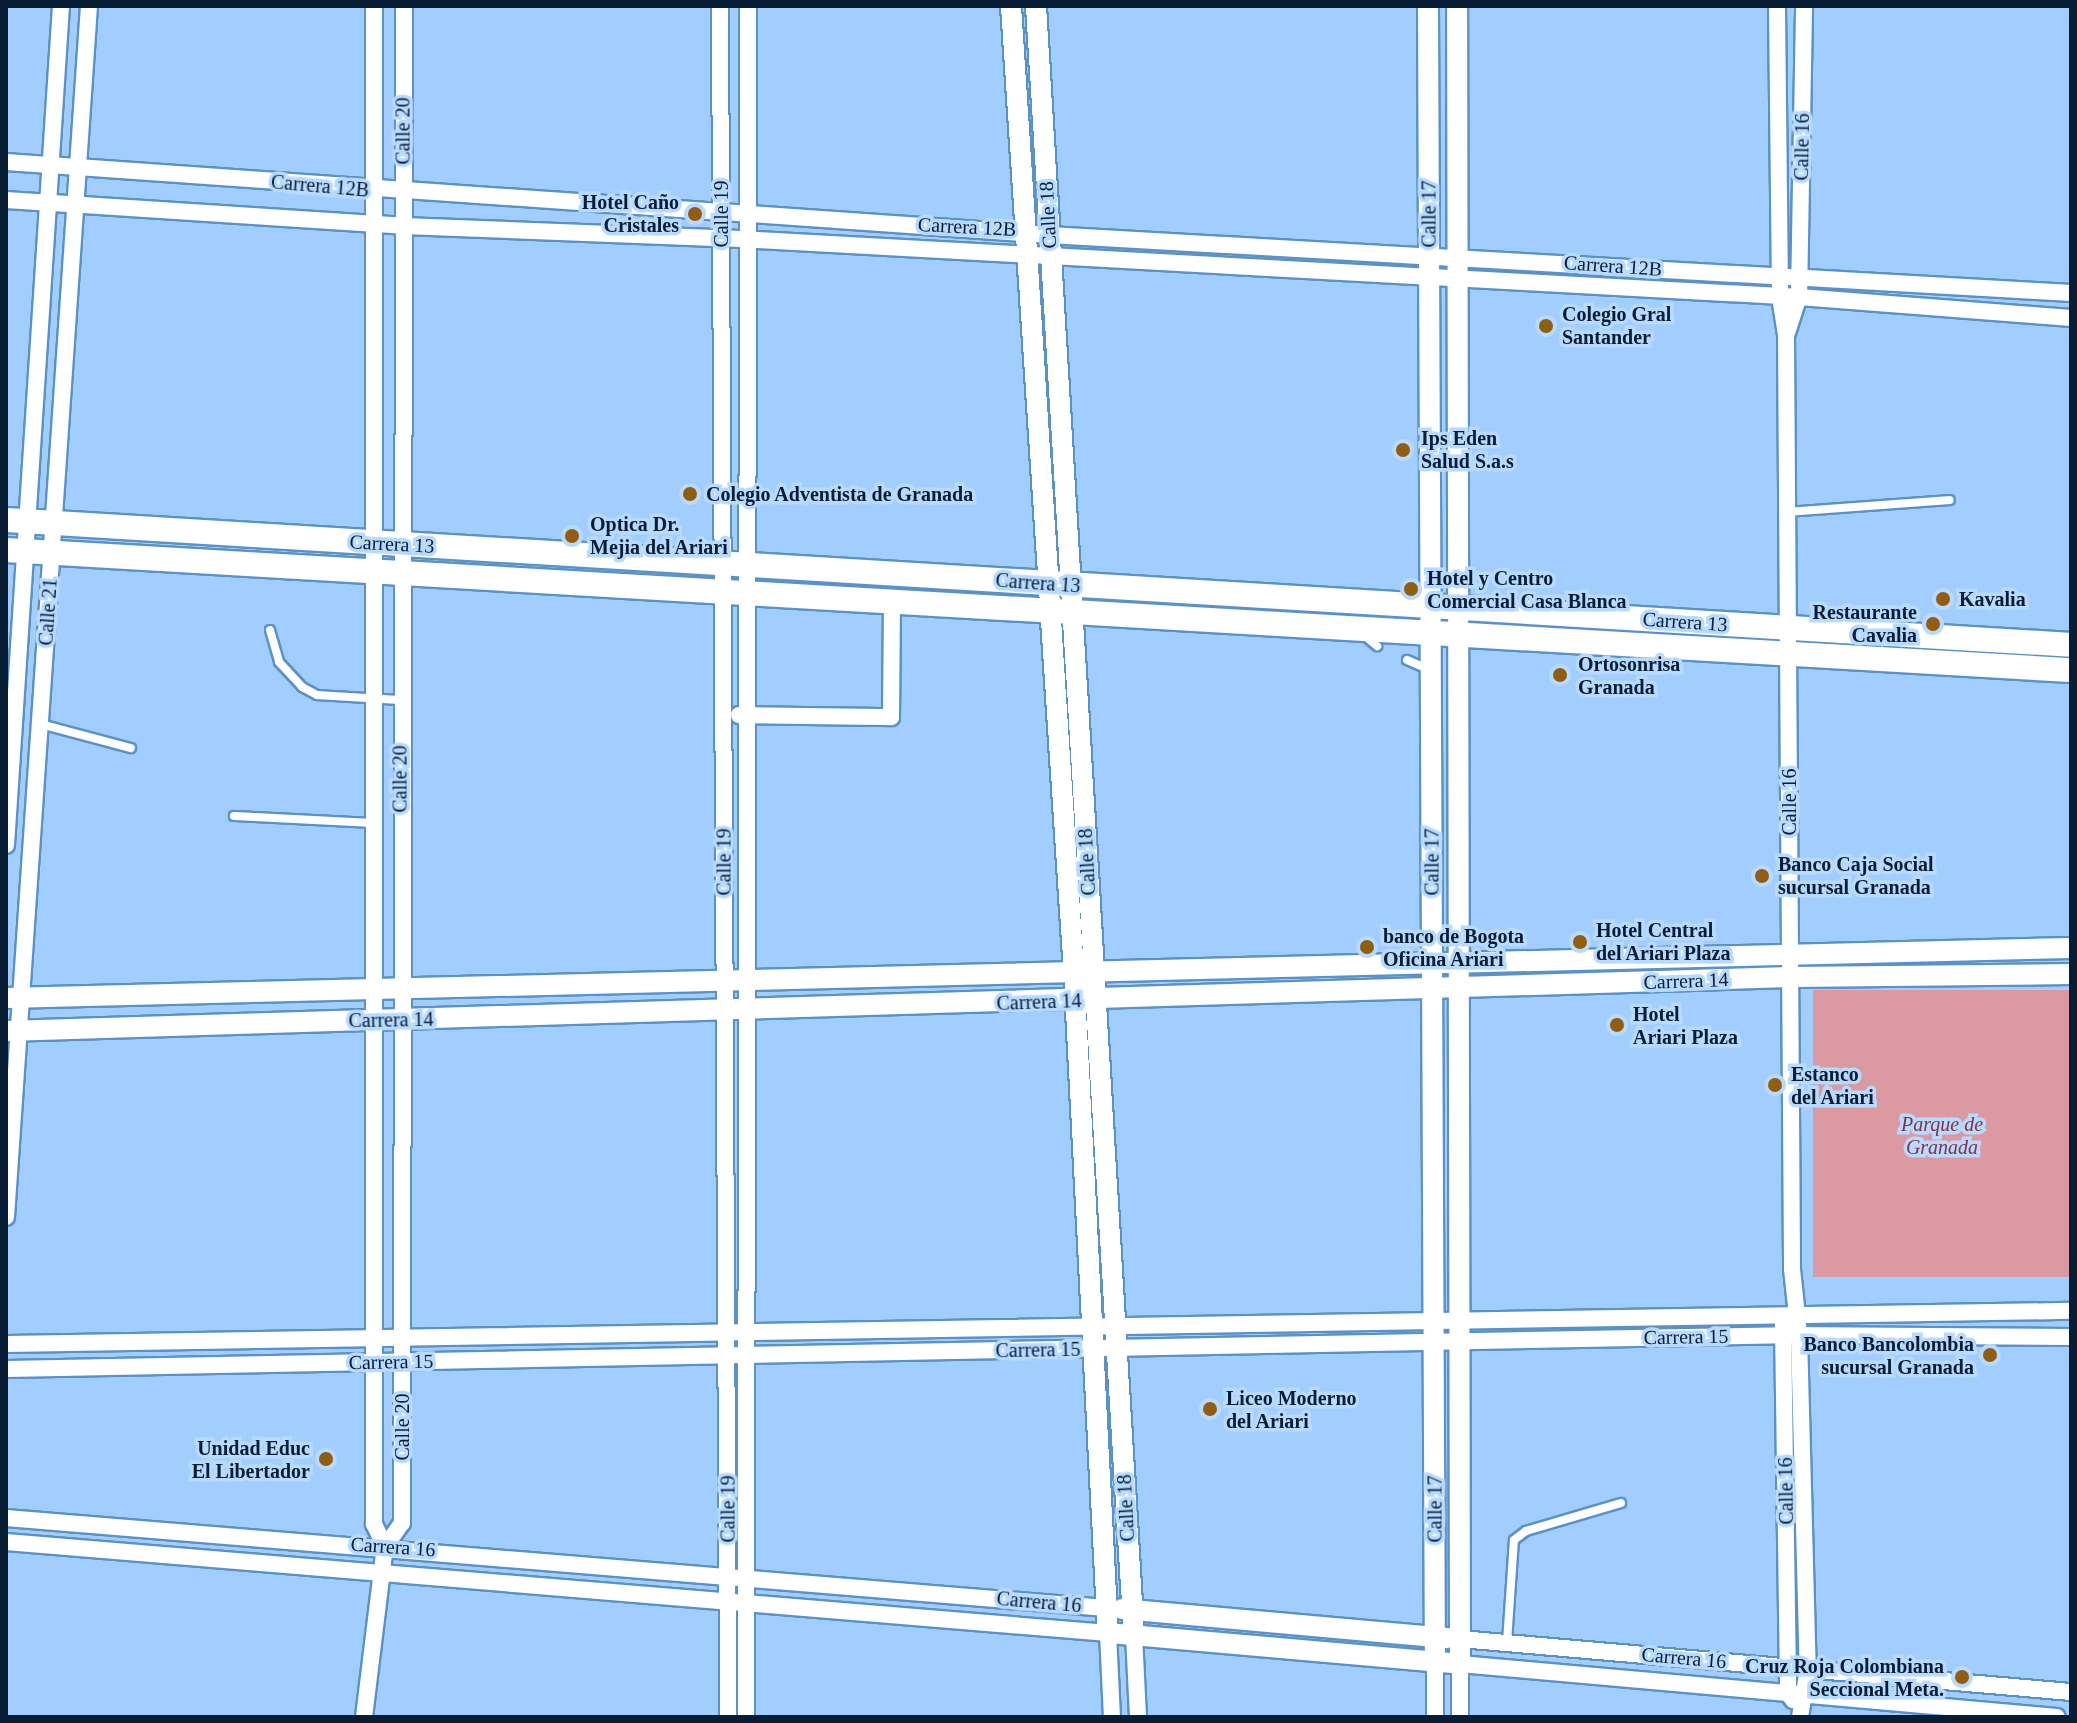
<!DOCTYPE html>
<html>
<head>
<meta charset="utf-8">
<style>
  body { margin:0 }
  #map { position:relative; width:2077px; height:1723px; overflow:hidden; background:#a1cefe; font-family:"Times New Roman",serif }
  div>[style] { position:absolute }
  .green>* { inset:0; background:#db99a2; transform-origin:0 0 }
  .roads { filter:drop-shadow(2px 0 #5991c9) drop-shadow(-2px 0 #5991c9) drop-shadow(0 2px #5991c9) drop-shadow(0 -2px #5991c9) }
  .service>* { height:8px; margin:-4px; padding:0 4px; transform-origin:4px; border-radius:4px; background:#fff }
  .minor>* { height:16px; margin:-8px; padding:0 8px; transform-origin:8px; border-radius:8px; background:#fff }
  .tertiary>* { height:20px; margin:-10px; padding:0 10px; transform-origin:10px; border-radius:10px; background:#fff }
  .secondary>* { height:24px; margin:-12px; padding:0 12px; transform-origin:12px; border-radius:12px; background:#fff }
  .dots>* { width:22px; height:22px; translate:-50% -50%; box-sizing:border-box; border:4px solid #b8daff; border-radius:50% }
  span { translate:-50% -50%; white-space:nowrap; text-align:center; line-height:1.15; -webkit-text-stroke:7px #b8daff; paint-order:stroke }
  .street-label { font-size:20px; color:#061d33 }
  .poi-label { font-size:20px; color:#061d33; font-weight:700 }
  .right { translate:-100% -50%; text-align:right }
  .left { translate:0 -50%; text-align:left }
  .park-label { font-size:20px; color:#873144; font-style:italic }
  .frame { position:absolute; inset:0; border:8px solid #061d33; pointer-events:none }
</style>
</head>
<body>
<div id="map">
  <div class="green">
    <div style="left:2071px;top:990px;width:287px;height:258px;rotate:90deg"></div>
  </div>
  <div class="roads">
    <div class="service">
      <div style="left:1787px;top:512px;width:163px;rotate:-4.2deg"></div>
      <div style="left:270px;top:630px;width:33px;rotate:74deg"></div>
      <div style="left:279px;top:662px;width:34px;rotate:47deg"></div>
      <div style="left:302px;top:687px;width:17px;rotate:28deg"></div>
      <div style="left:317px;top:695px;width:82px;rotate:3.5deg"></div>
      <div style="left:1365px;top:636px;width:16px;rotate:40deg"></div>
      <div style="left:1407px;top:660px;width:23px;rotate:23deg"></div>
      <div style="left:40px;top:724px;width:94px;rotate:14.8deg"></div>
      <div style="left:234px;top:816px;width:140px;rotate:2.9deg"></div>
      <div style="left:1507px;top:1642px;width:102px;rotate:-86.1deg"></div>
      <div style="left:1514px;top:1540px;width:15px;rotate:-37deg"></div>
      <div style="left:1526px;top:1531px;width:99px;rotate:-16.4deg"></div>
    </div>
    <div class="minor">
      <div style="left:374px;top:6px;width:1518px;rotate:90deg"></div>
      <div style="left:374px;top:1524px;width:25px;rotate:64deg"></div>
      <div style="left:720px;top:6px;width:1711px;rotate:89.73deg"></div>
      <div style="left:1777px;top:6px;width:291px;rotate:89.4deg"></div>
      <div style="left:1780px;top:297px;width:37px;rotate:81deg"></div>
      <div style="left:1786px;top:334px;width:935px;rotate:89.63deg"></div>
      <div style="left:1792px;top:1269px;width:66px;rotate:83.9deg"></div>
      <div style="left:1799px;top:1335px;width:334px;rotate:88.5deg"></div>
      <div style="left:1808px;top:1669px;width:49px;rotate:99.5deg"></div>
      <div style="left:6px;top:162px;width:1046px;rotate:4deg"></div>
      <div style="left:1049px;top:235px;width:1024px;rotate:3.25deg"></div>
      <div style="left:6px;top:200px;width:398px;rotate:3.7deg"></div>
      <div style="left:403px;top:226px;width:318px;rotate:2.2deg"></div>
      <div style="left:721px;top:238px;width:1080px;rotate:3.13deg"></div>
      <div style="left:1799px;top:297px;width:273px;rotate:4.4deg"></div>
      <div style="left:1787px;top:333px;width:38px;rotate:-72deg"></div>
      <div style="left:1799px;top:297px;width:291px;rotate:-89deg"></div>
      <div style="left:739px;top:715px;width:152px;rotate:0.8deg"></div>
      <div style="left:891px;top:717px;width:115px;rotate:-89.5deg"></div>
      <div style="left:6px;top:845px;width:841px;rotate:-86.25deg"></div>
      <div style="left:6px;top:1217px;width:1214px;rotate:-86.08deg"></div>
      <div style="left:1783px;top:1325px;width:368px;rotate:89.2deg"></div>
      <div style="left:1788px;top:1693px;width:9px;rotate:54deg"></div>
      <div style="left:6px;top:1344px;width:2065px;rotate:-0.92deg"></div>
      <div style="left:6px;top:1369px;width:1779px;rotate:-1.09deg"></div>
      <div style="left:1785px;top:1335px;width:286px;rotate:0.4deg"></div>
      <div style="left:6px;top:1518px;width:1104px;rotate:4.68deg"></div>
      <div style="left:6px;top:1542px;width:1106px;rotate:4.72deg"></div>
      <div style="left:1108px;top:1633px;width:84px;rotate:87.3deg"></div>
      <div style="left:1134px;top:1635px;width:82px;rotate:87.2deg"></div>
      <div style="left:1460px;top:1639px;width:613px;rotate:4.96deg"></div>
      <div style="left:1435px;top:1662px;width:55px;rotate:90deg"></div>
      <div style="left:364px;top:1717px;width:171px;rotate:-83deg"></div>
      <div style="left:385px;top:1547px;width:29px;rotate:-55deg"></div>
      <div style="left:402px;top:1523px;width:1517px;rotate:-89.92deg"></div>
      <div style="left:746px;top:1717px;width:1711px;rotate:-89.93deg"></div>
      <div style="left:1460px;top:1717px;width:53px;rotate:-90deg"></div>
      <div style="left:1460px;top:1664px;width:599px;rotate:5.07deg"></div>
    </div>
    <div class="tertiary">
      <div style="left:1011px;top:6px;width:968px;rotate:86.27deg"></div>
      <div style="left:1074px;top:972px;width:662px;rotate:87.06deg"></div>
      <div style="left:1108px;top:1633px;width:353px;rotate:5deg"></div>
      <div style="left:1460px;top:1664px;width:1658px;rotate:-90.1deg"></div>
      <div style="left:1036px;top:6px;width:1632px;rotate:86.56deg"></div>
      <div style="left:1428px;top:6px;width:1656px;rotate:89.76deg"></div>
      <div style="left:6px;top:998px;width:2066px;rotate:-1.39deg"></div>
      <div style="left:6px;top:1031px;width:1785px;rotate:-1.73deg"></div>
      <div style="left:1790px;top:977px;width:281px;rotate:-0.6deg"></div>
      <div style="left:1122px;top:1609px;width:327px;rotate:5.1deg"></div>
    </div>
    <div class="secondary">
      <div style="left:6px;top:520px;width:2069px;rotate:3.46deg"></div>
      <div style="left:6px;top:550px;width:2068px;rotate:3.33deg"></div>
    </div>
  </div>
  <div class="dots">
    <div style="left:695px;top:214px;background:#915e10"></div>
    <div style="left:1546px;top:326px;background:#915e10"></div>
    <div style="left:1403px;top:450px;background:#915e10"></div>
    <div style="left:690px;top:494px;background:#915e10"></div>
    <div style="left:572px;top:536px;background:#915e10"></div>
    <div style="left:1411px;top:589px;background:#915e10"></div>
    <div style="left:1943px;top:599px;background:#915e10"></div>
    <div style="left:1933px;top:624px;background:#915e10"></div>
    <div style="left:1560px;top:675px;background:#915e10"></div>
    <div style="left:1762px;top:876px;background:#915e10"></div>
    <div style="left:1580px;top:942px;background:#915e10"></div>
    <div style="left:1367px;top:947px;background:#915e10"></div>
    <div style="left:1617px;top:1025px;background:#915e10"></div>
    <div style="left:1775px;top:1085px;background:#915e10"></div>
    <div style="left:1990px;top:1355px;background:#915e10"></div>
    <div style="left:1210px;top:1409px;background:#915e10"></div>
    <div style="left:326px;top:1459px;background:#915e10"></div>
    <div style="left:1962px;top:1677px;background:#915e10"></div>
  </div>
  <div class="street-label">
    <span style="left:403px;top:131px;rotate:-90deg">Calle 20</span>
    <span style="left:1802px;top:147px;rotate:-89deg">Calle 16</span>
    <span style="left:320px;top:186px;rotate:5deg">Carrera 12B</span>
    <span style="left:721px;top:214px;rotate:-90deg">Calle 19</span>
    <span style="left:1429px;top:214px;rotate:-90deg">Calle 17</span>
    <span style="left:1048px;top:215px;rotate:-93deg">Calle 18</span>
    <span style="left:967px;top:227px;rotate:3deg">Carrera 12B</span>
    <span style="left:1613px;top:266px;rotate:4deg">Carrera 12B</span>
    <span style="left:392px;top:544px;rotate:3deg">Carrera 13</span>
    <span style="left:1038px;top:583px;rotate:4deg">Carrera 13</span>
    <span style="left:48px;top:612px;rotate:-86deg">Calle 21</span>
    <span style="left:1685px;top:622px;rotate:4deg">Carrera 13</span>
    <span style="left:400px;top:779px;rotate:-90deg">Calle 20</span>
    <span style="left:1789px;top:802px;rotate:-90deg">Calle 16</span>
    <span style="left:724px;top:862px;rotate:-90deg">Calle 19</span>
    <span style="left:1087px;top:862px;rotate:-93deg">Calle 18</span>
    <span style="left:1432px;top:862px;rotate:-90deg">Calle 17</span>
    <span style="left:1686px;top:981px;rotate:-2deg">Carrera 14</span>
    <span style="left:1039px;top:1002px;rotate:-2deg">Carrera 14</span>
    <span style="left:391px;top:1020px;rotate:-1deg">Carrera 14</span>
    <span style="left:1686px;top:1337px;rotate:-1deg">Carrera 15</span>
    <span style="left:1038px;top:1350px;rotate:-1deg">Carrera 15</span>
    <span style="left:391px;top:1362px;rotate:-1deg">Carrera 15</span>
    <span style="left:402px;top:1427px;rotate:-90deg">Calle 20</span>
    <span style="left:1786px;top:1491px;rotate:-91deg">Calle 16</span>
    <span style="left:1126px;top:1508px;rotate:-93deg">Calle 18</span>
    <span style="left:728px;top:1509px;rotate:-90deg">Calle 19</span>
    <span style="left:1435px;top:1509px;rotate:-90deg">Calle 17</span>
    <span style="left:393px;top:1547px;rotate:4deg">Carrera 16</span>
    <span style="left:1039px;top:1602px;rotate:5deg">Carrera 16</span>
    <span style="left:1684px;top:1658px;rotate:5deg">Carrera 16</span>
  </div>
  <div class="poi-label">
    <span class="right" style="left:679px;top:214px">Hotel Caño<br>Cristales</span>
    <span class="left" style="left:1562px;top:326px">Colegio Gral<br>Santander</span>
    <span class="left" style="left:1421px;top:450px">Ips Eden<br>Salud S.a.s</span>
    <span class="left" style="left:706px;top:494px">Colegio Adventista de Granada</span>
    <span class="left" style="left:590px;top:536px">Optica Dr.<br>Mejia del Ariari</span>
    <span class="left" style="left:1427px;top:590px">Hotel y Centro<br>Comercial Casa Blanca</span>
    <span class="left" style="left:1959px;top:599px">Kavalia</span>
    <span class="right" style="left:1917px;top:624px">Restaurante<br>Cavalia</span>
    <span class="left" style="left:1578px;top:676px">Ortosonrisa<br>Granada</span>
    <span class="left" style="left:1778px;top:876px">Banco Caja Social<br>sucursal Granada</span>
    <span class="left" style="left:1596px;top:942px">Hotel Central<br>del Ariari Plaza</span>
    <span class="left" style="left:1383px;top:948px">banco de Bogota<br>Oficina Ariari</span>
    <span class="left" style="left:1633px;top:1026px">Hotel<br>Ariari Plaza</span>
    <span class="left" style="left:1791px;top:1086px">Estanco<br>del Ariari</span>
    <span class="right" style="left:1974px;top:1356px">Banco Bancolombia<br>sucursal Granada</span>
    <span class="left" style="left:1226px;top:1410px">Liceo Moderno<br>del Ariari</span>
    <span class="right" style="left:310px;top:1460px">Unidad Educ<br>El Libertador</span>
    <span class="right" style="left:1944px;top:1678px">Cruz Roja Colombiana<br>Seccional Meta.</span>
  </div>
  <div class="park-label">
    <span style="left:1942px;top:1136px">Parque de<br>Granada</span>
  </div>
  <div class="frame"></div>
</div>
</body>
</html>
